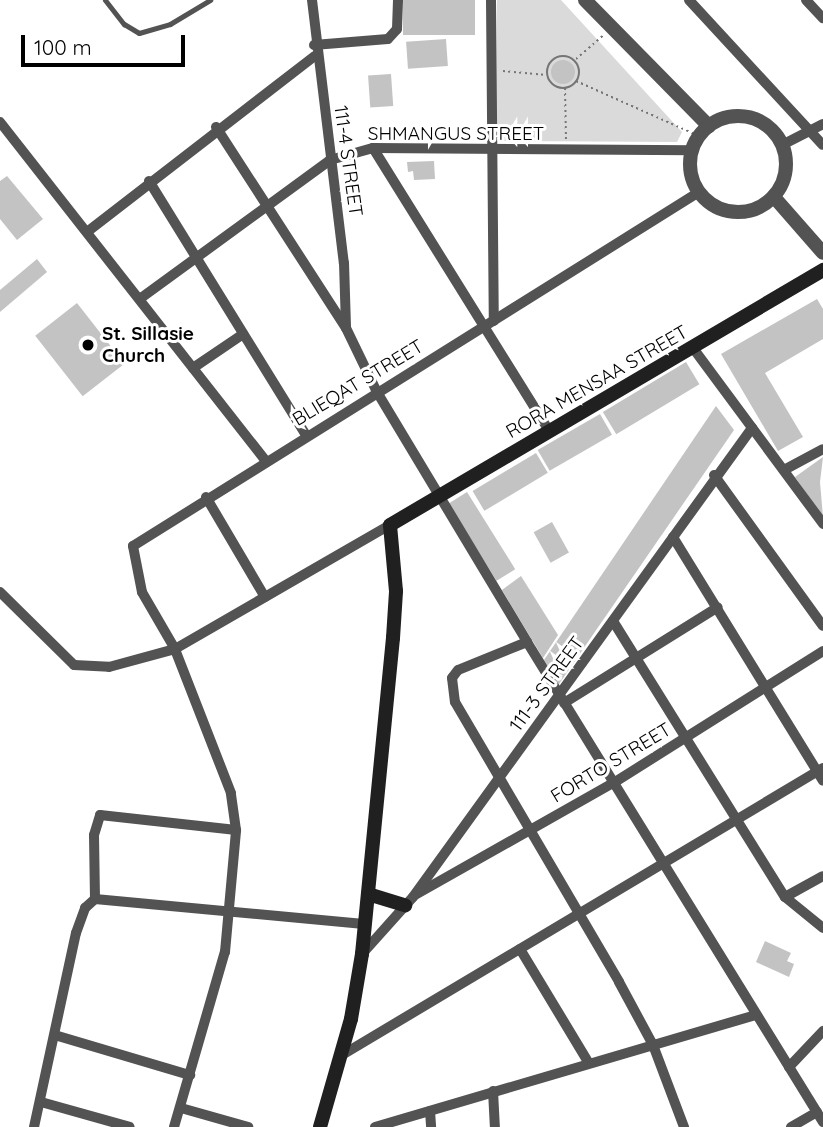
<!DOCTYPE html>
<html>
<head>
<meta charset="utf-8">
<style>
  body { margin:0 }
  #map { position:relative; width:823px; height:1127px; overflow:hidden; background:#fff; font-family:Quicksand,sans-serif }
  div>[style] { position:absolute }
  .green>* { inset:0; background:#dadada }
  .building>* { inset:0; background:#c3c3c3; transform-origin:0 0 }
  .round { border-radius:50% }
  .path>* { height:2px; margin-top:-1px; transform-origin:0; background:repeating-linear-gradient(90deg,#757575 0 2px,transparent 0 5.5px) }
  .path>.ring { margin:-1px; padding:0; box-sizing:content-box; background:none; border:2px solid #757575; border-radius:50% }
  .service>* { height:5px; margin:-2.5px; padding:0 2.5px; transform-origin:2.5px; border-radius:2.5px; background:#535353 }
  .minor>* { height:10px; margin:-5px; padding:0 5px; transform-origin:5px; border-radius:5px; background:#535353 }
  .tertiary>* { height:14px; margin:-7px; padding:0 7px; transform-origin:7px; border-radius:7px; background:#535353 }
  .tertiary>.ring { margin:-7px; padding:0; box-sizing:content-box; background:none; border:14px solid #535353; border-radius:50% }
  .secondary>* { height:14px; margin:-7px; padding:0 7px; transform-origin:7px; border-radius:7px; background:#202020 }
  .dots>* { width:19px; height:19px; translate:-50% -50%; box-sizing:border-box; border:4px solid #fff; border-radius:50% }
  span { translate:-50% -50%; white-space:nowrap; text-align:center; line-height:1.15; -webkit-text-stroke:6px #fff; paint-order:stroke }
  .street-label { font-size:19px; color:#000 }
  .poi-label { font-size:19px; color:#000; font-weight:700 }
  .left { translate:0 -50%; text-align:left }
  .scale { position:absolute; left:21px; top:35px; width:164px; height:32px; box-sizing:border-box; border:4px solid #000; border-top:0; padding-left:9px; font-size:21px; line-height:24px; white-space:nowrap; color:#000; -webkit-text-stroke:5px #fff; paint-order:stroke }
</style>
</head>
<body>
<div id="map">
  <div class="green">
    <div style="clip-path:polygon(497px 0,561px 0,682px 132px,677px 142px,496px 141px)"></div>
  </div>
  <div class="building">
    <div style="left:403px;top:0;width:72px;height:35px"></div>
    <div style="left:446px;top:39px;width:27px;height:40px;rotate:86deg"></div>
    <div class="round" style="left:551px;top:60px;width:24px;height:24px"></div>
    <div style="left:391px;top:74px;width:32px;height:23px;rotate:86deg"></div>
    <div style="clip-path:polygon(434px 161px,435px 179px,414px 180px,413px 171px,408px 172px,407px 162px)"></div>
    <div style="clip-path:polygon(7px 176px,43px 219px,17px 240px,0 219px,0 181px)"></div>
    <div style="clip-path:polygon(37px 259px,47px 272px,0 312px,0 290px)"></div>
    <div style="clip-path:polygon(817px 299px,823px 309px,823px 339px,765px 373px,803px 437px,778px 451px,721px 354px)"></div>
    <div style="left:77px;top:303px;width:77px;height:53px;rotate:52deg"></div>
    <div style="left:686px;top:362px;width:26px;height:97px;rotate:59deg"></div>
    <div style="clip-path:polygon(716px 406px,734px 430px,559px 684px,544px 660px)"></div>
    <div style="left:600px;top:414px;width:24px;height:72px;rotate:60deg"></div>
    <div style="left:536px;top:453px;width:23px;height:74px;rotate:59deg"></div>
    <div style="clip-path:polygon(823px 457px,820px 482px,823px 517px,795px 477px)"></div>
    <div style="left:467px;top:492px;width:91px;height:22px;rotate:58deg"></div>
    <div style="left:552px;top:522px;width:35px;height:21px;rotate:61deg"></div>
    <div style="clip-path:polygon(521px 576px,558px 635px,543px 658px,502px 590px)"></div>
    <div style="clip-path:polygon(765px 941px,791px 953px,787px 961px,794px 964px,789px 977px,756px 962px)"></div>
  </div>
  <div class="path">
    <div class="ring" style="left:547px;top:56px;width:30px;height:30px"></div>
    <div style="left:576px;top:59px;width:37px;rotate:-41deg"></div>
    <div style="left:503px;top:71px;width:44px;rotate:5.2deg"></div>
    <div style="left:576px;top:81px;width:135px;rotate:24.1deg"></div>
    <div style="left:565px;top:88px;width:51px;rotate:88.9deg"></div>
  </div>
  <div class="service">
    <div style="left:105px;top:0;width:31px;rotate:52deg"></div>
    <div style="left:124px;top:24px;width:17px;rotate:31deg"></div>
    <div style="left:139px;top:33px;width:32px;rotate:-16deg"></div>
    <div style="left:170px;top:24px;width:47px;rotate:-31deg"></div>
  </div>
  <div class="minor">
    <div style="left:312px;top:0;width:265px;rotate:83.1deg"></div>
    <div style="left:344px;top:263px;width:65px;rotate:88.2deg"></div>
    <div style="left:491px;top:0;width:321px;rotate:89.5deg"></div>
    <div style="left:689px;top:0;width:197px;rotate:47.3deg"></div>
    <div style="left:806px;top:0;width:25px;rotate:47deg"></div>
    <div style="left:314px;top:45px;width:74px;rotate:-4.6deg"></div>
    <div style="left:388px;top:39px;width:13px;rotate:-48deg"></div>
    <div style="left:397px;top:29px;width:29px;rotate:-88deg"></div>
    <div style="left:0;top:122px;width:431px;rotate:51.9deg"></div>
    <div style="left:216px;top:127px;width:239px;rotate:57.1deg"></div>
    <div style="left:346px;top:328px;width:71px;rotate:64.2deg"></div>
    <div style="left:377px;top:392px;width:292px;rotate:59deg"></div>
    <div style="left:527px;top:642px;width:564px;rotate:58.34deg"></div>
    <div style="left:782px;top:145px;width:46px;rotate:-27.1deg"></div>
    <div style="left:373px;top:148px;width:335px;rotate:58.1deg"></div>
    <div style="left:149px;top:181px;width:299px;rotate:58.3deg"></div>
    <div style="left:87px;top:232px;width:288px;rotate:-37.7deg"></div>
    <div style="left:141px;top:298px;width:234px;rotate:-36.1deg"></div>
    <div style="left:330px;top:160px;width:45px;rotate:-15.6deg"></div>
    <div style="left:373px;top:148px;width:319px;rotate:0.4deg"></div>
    <div style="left:693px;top:348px;width:219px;rotate:53.5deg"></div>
    <div style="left:193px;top:368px;width:60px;rotate:-34.2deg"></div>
    <div style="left:784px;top:470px;width:44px;rotate:-28.3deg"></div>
    <div style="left:714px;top:475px;width:186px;rotate:54.2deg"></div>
    <div style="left:206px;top:497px;width:116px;rotate:59.5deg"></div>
    <div style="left:673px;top:537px;width:286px;rotate:58.4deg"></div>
    <div style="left:0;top:592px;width:104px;rotate:44.6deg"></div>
    <div style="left:74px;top:665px;width:35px;rotate:3deg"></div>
    <div style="left:109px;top:667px;width:68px;rotate:-15.3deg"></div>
    <div style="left:175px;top:649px;width:248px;rotate:-30deg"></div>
    <div style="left:613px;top:621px;width:325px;rotate:58.1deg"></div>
    <div style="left:785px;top:897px;width:49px;rotate:39.2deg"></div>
    <div style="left:527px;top:642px;width:74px;rotate:157.9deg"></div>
    <div style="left:458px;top:670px;width:10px;rotate:127deg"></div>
    <div style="left:452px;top:678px;width:24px;rotate:83deg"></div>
    <div style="left:455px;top:702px;width:324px;rotate:59.6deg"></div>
    <div style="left:619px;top:982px;width:72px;rotate:61.6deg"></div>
    <div style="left:653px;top:1045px;width:88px;rotate:69.3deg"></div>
    <div style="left:564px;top:703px;width:181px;rotate:-31.9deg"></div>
    <div style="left:415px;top:895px;width:230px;rotate:-29.5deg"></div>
    <div style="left:615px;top:782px;width:246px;rotate:-32.2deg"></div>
    <div style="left:785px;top:897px;width:43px;rotate:-28.9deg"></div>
    <div style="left:95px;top:899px;width:64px;rotate:-90.9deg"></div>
    <div style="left:94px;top:835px;width:21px;rotate:-73deg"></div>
    <div style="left:100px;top:815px;width:137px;rotate:6.3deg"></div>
    <div style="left:520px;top:949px;width:130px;rotate:58.9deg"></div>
    <div style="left:362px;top:954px;width:76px;rotate:-48.2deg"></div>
    <div style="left:413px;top:897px;width:579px;rotate:-54.14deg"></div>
    <div style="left:58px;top:1036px;width:138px;rotate:16.5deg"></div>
    <div style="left:342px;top:1055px;width:560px;rotate:-30.82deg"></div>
    <div style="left:789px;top:1067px;width:50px;rotate:-46.6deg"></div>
    <div style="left:493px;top:1091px;width:36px;rotate:87deg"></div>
    <div style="left:41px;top:1102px;width:92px;rotate:15.7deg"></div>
    <div style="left:181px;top:1108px;width:70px;rotate:15.8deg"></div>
    <div style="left:430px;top:1111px;width:16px;rotate:86deg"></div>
    <div style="left:34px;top:1127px;width:198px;rotate:-77.8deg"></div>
    <div style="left:76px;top:933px;width:27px;rotate:-70deg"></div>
    <div style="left:85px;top:908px;width:13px;rotate:-42deg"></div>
    <div style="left:95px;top:899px;width:270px;rotate:5.3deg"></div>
    <div style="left:174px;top:1127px;width:182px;rotate:-73.8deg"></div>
    <div style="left:225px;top:952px;width:122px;rotate:-84.8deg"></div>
    <div style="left:236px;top:830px;width:37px;rotate:-98deg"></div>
    <div style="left:231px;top:793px;width:155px;rotate:-111.3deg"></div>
    <div style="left:175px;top:649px;width:66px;rotate:-120.1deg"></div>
    <div style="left:142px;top:592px;width:47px;rotate:-101.1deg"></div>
    <div style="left:133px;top:546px;width:668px;rotate:-32.02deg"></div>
    <div style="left:375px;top:1127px;width:396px;rotate:-16.4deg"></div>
    <div style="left:791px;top:1127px;width:30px;rotate:-30deg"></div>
  </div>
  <div class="tertiary">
    <div style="left:585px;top:0;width:177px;rotate:45.5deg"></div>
    <div class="ring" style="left:690px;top:116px;width:82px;height:82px"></div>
    <div style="left:774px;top:197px;width:74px;rotate:48.8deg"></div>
  </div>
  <div class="secondary">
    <div style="left:368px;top:894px;width:39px;rotate:17deg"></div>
    <div style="left:320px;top:1127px;width:112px;rotate:-74deg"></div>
    <div style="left:351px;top:1019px;width:66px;rotate:-80.4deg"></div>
    <div style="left:362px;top:954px;width:318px;rotate:-84.4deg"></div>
    <div style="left:393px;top:638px;width:47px;rotate:-86.3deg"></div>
    <div style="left:396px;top:591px;width:66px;rotate:-95.2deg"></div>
    <div style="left:390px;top:525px;width:503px;rotate:-30.49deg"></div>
  </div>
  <div class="dots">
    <div style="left:88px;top:345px;background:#000"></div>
  </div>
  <div class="street-label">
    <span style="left:456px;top:134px">SHMANGUS STREET</span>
    <span style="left:348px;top:161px;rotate:82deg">111-4 STREET</span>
    <span style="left:597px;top:382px;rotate:-30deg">RORA MENSAA STREET</span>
    <span style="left:358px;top:383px;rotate:-31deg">BLIEQAT STREET</span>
    <span style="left:547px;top:684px;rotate:-54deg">111-3 STREET</span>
    <span style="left:611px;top:763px;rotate:-31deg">FORTO STREET</span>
  </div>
  <div class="poi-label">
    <span class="left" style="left:102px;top:345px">St. Sillasie<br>Church</span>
  </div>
  <div class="scale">100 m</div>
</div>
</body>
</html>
